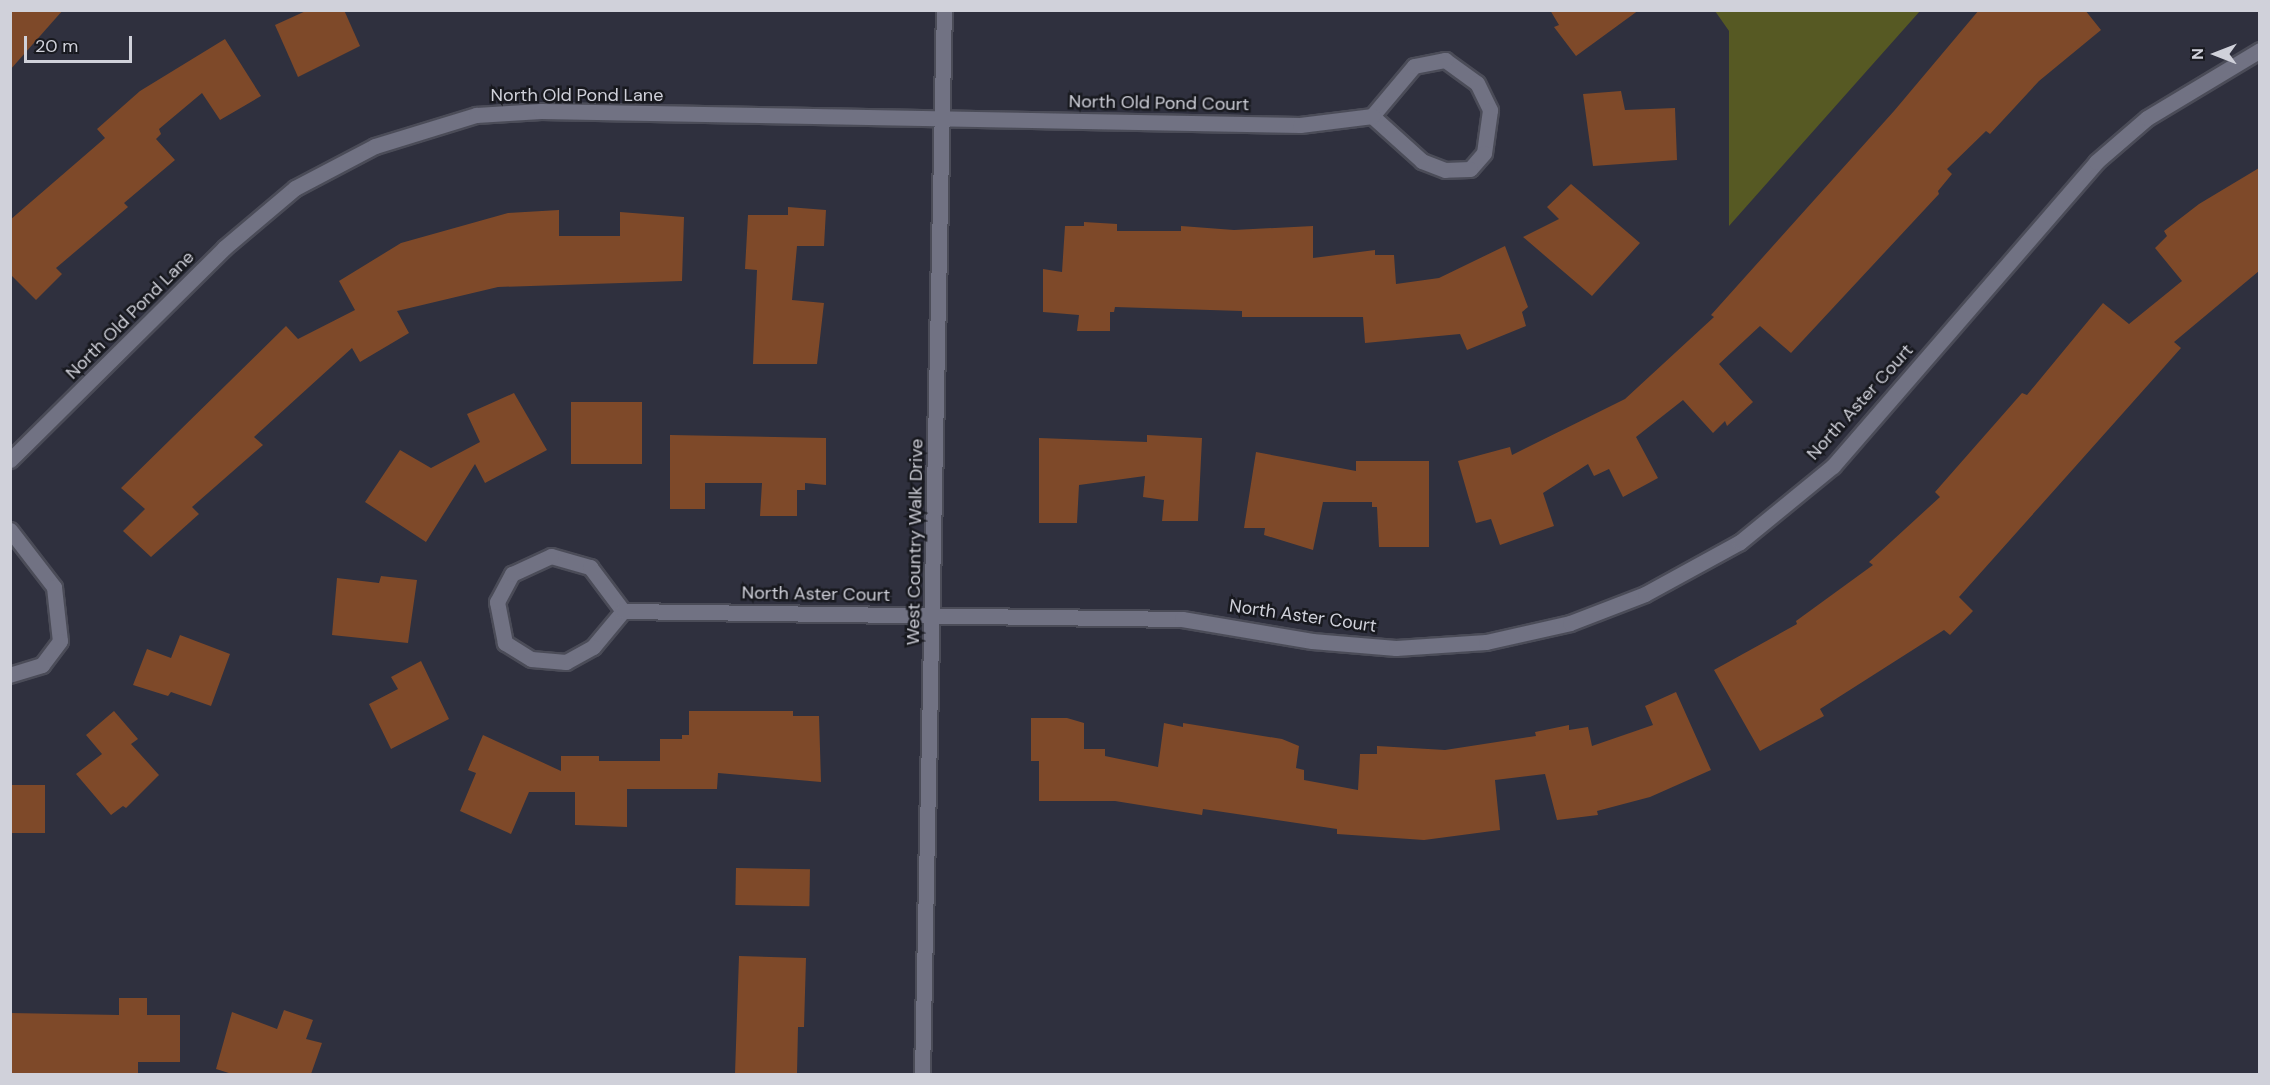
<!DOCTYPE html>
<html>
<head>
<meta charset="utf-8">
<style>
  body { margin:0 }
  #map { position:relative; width:2270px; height:1085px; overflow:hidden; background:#2f303e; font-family:"DM Sans",sans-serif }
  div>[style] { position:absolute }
  .green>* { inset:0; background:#565923 }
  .building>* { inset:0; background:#7e4929; transform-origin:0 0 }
  .roads { filter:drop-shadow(2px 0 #4b4c58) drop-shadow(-2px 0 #4b4c58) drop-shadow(0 2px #4b4c58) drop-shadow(0 -2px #4b4c58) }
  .street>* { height:15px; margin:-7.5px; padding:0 7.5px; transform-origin:7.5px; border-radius:7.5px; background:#717283 }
  .secondary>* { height:15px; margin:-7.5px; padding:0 7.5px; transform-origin:7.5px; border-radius:7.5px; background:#717283 }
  span { translate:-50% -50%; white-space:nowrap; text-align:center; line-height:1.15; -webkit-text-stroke:5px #18191f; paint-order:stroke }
  .street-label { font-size:18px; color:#d0d1da }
  .frame { position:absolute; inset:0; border:12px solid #d0d1da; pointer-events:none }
  .north { position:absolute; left:2186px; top:24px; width:60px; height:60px; -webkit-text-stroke:4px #18191f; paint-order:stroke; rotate:270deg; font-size:16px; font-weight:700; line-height:24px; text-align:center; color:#d0d1da }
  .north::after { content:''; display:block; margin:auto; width:21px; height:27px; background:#d0d1da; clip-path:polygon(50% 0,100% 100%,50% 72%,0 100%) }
  .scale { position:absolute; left:24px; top:36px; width:108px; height:27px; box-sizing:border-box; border:3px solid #d0d1da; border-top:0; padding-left:8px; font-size:18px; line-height:21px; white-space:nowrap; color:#d0d1da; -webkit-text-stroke:4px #18191f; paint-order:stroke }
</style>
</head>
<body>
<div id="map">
  <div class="green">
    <div style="clip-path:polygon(1715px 11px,1920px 11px,1729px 226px,1729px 31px)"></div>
  </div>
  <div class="building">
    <div style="clip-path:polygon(10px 10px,63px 10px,10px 70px)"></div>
    <div style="clip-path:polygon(308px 10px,344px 10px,360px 46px,298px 77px,275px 25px)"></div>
    <div style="clip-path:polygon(1550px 10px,1639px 10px,1576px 56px,1554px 27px,1559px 25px)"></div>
    <div style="clip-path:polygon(1979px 10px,2085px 10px,2101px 30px,2039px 81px,1990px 134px,1986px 131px,1947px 169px,1952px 174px,1938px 191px,1939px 194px,1791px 353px,1760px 326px,1719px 364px,1753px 402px,1727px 426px,1725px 421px,1713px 433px,1683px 400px,1636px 437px,1658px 478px,1623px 497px,1609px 469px,1594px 476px,1588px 464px,1543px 493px,1554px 526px,1500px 545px,1491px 519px,1476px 523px,1458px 461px,1510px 447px,1512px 455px,1625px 399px,1714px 317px,1711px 315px,1894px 111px)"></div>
    <div style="clip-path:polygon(225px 39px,261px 96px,220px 120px,202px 93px,159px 129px,161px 134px,156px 139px,175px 160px,124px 203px,128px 207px,56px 268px,62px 274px,36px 300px,10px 274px,10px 220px,105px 138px,97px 129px,140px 91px)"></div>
    <div style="clip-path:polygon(1621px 91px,1625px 110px,1675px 108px,1677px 160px,1593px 166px,1583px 94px)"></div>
    <div style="clip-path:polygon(2259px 168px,2259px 271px,2174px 342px,2181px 348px,1959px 597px,1973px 611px,1950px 635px,1944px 630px,1820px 709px,1824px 716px,1760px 751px,1714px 670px,1797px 624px,1796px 621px,1873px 565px,1869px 562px,1940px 497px,1935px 492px,2022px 393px,2027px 395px,2103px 303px,2129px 324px,2182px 281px,2155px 248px,2167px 236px,2164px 231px,2199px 204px)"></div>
    <div style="clip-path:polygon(1571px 184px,1640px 243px,1592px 296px,1523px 237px,1559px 219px,1547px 207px)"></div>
    <div style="clip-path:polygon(788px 207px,826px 210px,824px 246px,797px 246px,792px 300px,824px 303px,817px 364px,753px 364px,757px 270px,745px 269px,748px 215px,788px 215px)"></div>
    <div style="clip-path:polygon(559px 210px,559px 236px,620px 236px,620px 212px,684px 217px,682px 281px,498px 287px,397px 311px,409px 333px,360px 362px,352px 348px,254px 437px,263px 445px,192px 507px,199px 514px,151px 557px,123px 531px,145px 509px,121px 488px,286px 326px,298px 339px,355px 310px,339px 281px,401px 243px,508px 213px)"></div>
    <div style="clip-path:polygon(1084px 222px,1117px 224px,1117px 231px,1181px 231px,1181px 226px,1234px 230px,1313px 226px,1313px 258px,1375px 250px,1375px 255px,1394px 255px,1396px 284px,1439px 278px,1505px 246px,1528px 307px,1522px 312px,1526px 326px,1467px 350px,1460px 334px,1365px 343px,1363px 317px,1242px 317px,1242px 311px,1115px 307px,1114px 312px,1110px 312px,1110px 331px,1077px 331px,1079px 315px,1043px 312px,1043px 269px,1062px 272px,1065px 226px,1084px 226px)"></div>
    <div style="clip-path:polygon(514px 393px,547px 450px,485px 483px,475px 464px,426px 542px,365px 502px,400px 450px,431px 468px,480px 442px,467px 414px)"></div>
    <div style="left:571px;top:402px;width:71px;height:62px"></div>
    <div style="clip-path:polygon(670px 435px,826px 438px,826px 485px,805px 483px,805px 490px,797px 490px,797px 516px,760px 516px,762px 483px,705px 483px,705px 509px,670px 509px)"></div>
    <div style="clip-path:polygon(1147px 435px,1202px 438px,1198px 521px,1162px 521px,1164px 500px,1143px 497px,1145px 476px,1079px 485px,1077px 523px,1039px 523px,1039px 438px,1147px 442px)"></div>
    <div style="clip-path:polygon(1256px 452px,1356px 471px,1356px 461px,1429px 461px,1429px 547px,1379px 547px,1377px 507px,1372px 507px,1372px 502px,1323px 502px,1313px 550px,1264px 535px,1265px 528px,1244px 528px)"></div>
    <div style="clip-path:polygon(381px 576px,417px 580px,408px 643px,332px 635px,337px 578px,379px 583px)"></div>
    <div style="clip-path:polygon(180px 635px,230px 654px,211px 706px,171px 692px,168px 696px,133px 685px,147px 649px,171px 658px)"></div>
    <div style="clip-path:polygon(421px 661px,449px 719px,391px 749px,369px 704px,398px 689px,391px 677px)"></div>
    <div style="clip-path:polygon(1676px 692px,1711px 770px,1650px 797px,1597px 811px,1598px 815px,1557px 820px,1545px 774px,1495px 780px,1500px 830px,1424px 840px,1337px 834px,1337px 829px,1203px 809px,1202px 815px,1115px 801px,1039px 801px,1039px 761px,1031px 761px,1031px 718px,1067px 718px,1084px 723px,1084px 749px,1105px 749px,1105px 756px,1158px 767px,1164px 723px,1183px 727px,1183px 723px,1282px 739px,1299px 746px,1296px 768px,1304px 770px,1304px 780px,1358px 790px,1360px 754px,1377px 754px,1377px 746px,1445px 750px,1536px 736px,1535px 732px,1569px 725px,1569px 730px,1588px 727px,1592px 746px,1653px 725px,1645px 706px)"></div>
    <div style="clip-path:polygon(114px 711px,138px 739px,131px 744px,159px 775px,126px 808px,123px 806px,111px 815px,76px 774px,102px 754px,86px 735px)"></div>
    <div style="clip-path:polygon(689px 711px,793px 711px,793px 716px,819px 716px,821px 782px,718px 773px,717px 789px,627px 789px,627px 827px,575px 825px,575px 792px,529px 792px,511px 834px,460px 811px,476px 773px,468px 770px,483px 735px,561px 771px,561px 756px,599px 756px,599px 761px,660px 761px,660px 739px,682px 739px,682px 735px,689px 735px)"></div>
    <div style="left:10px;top:785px;width:35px;height:48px"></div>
    <div style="left:736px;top:868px;width:74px;height:37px;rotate:1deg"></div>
    <div style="clip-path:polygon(739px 956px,806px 958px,804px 1027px,798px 1027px,797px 1074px,735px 1074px)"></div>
    <div style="clip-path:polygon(119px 998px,147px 998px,147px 1015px,180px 1015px,180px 1062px,138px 1062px,138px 1074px,10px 1074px,10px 1013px,119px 1015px)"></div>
    <div style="clip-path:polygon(284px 1010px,313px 1020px,306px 1039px,322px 1043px,311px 1074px,232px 1074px,216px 1069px,232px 1012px,277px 1029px)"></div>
  </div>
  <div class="roads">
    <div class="street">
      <div style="left:1445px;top:60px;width:39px;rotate:36deg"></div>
      <div style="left:1477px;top:83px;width:30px;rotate:64deg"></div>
      <div style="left:1490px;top:110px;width:43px;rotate:97.9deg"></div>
      <div style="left:1484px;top:153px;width:21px;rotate:131deg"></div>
      <div style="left:1470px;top:169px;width:25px;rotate:178deg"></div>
      <div style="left:1445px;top:170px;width:25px;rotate:-159deg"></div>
      <div style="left:1422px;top:161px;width:67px;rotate:-138deg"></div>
      <div style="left:1372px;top:116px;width:65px;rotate:-50deg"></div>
      <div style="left:1414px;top:66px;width:32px;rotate:-11deg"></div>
      <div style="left:10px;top:460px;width:301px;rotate:-44.7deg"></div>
      <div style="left:224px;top:248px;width:93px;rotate:-40.2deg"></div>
      <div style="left:295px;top:188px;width:90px;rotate:-27.7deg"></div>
      <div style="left:375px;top:146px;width:106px;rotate:-17.1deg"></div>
      <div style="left:476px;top:115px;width:65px;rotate:-3.5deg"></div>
      <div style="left:541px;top:111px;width:759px;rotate:1.06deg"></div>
      <div style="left:1300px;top:125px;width:73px;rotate:-7.1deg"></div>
      <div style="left:10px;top:530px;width:72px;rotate:52.3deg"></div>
      <div style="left:54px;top:587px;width:54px;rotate:83.7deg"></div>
      <div style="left:60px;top:641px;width:30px;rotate:127deg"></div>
      <div style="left:42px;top:665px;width:34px;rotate:163deg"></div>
      <div style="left:551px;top:556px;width:41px;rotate:15.8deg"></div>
      <div style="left:590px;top:567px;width:55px;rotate:53.1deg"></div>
      <div style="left:623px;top:611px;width:47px;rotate:129.8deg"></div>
      <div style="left:593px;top:647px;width:31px;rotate:151deg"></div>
      <div style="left:566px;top:662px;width:35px;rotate:-175deg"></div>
      <div style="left:531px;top:659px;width:31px;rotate:-148deg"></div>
      <div style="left:505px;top:643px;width:42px;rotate:-101deg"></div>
      <div style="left:497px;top:602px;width:32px;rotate:-62deg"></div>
      <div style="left:512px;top:574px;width:43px;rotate:-24.8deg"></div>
      <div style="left:623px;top:611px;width:559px;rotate:0.82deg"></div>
      <div style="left:1182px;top:619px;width:132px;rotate:9.6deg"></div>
      <div style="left:1312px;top:641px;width:84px;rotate:4.8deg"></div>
      <div style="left:1396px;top:648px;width:90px;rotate:-3.8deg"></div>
      <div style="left:1486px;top:642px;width:86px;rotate:-12.7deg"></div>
      <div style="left:1570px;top:623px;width:80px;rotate:-21.1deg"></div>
      <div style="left:1645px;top:594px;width:108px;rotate:-28.7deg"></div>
      <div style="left:1740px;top:542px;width:120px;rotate:-39.3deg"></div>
      <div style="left:1833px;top:466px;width:402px;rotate:-49.1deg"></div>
      <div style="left:2096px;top:162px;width:67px;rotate:-40.8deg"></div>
      <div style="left:2147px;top:118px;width:132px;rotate:-31deg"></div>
    </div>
    <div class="secondary">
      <div style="left:922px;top:1074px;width:1064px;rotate:-88.82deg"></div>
    </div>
  </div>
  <div class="street-label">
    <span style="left:577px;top:95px">North Old Pond Lane</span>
    <span style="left:1159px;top:103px;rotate:1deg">North Old Pond Court</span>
    <span style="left:130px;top:315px;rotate:-45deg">North Old Pond Lane</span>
    <span style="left:1860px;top:402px;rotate:-48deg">North Aster Court</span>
    <span style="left:915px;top:542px;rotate:-89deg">West Country Walk Drive</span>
    <span style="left:816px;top:594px;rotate:1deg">North Aster Court</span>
    <span style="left:1303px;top:616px;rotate:8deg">North Aster Court</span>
  </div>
  <div class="frame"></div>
  <div class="north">N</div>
  <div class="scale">20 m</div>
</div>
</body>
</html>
